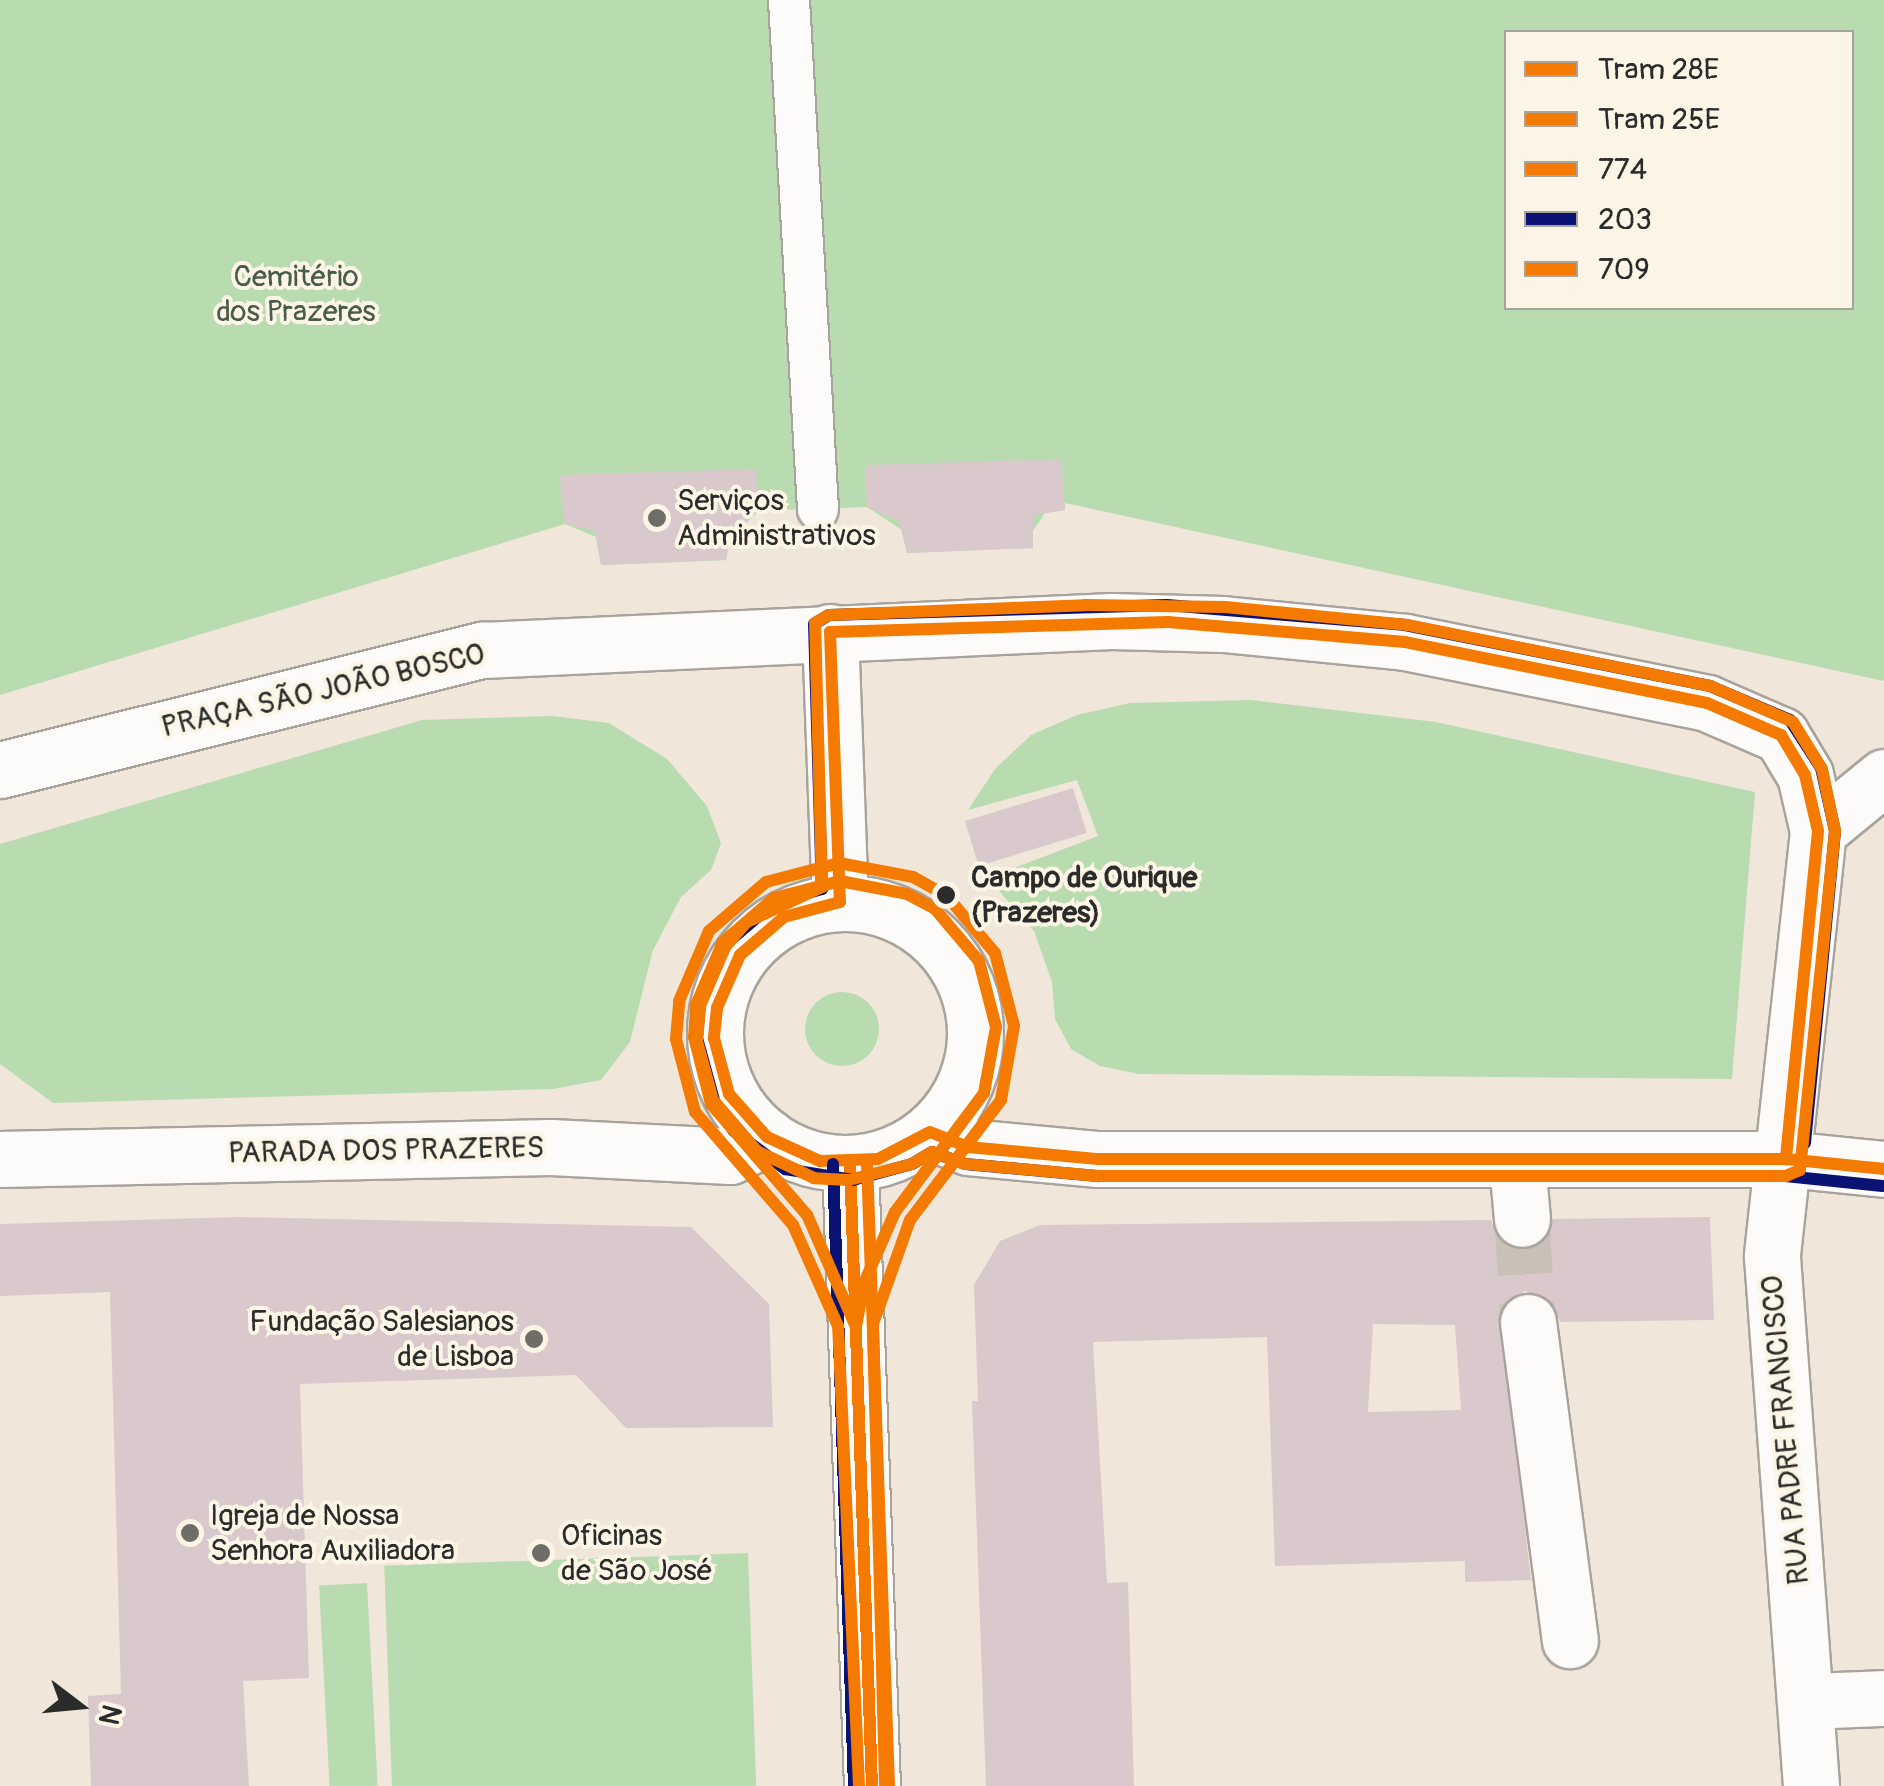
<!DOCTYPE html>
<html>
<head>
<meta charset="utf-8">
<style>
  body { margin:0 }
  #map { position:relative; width:1884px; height:1786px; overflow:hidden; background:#f0e7da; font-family:Pangolin,sans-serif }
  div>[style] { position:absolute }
  .green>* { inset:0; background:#b8dbb0; transform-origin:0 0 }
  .round { border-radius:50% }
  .building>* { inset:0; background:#d9c9cd; transform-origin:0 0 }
  .minor-tunnel>* { height:55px; margin-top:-27.5px; transform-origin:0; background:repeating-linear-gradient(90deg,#c9c1b7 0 55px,transparent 0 83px) }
  .roads { filter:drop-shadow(2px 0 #a8a39c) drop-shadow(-2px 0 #a8a39c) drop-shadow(0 2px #a8a39c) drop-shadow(0 -2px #a8a39c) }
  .pedestrian>* { height:40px; margin:-20px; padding:0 20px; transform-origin:20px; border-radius:20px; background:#fdfbf9 }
  .minor>* { height:55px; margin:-27.5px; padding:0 27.5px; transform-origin:27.5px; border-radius:27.5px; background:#fdfbf9 }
  .tertiary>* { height:55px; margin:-27.5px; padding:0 27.5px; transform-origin:27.5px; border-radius:27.5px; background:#fdfbf9 }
  .tertiary>.ring { margin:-27.5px; padding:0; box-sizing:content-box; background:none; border:55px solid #fdfbf9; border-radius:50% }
  .bus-1>* { height:12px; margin:-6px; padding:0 6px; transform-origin:6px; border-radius:6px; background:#f47a02 }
  .bus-2>* { height:12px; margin:-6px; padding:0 6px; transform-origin:6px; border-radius:6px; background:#0a1274 }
  .bus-3>* { height:12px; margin:-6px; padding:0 6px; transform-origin:6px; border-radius:6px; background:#f47a02 }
  .tram-1>* { height:12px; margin:-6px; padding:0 6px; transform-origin:6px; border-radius:6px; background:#f47a02 }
  .tram-2>* { height:12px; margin:-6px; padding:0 6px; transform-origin:6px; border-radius:6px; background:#f47b02 }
  .dots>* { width:28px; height:28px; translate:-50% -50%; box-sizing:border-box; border:5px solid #fcf5e5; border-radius:50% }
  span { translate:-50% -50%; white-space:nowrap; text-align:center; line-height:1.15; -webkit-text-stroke:8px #fcf5e5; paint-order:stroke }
  .park-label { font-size:30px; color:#485d49 }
  .poi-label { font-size:30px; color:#2b2b2b }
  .left { translate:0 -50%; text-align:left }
  .right { translate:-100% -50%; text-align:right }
  .street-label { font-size:30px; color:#2b2b2b }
  .stop-label { font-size:30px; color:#2b2b2b; font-weight:700 }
  .legend { position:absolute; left:1504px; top:30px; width:350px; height:280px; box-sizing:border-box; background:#fcf5e5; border:2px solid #a8a49b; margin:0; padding:12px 18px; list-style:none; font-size:30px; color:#2b2b2b }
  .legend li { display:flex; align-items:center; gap:20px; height:50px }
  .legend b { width:50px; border:2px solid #a8a49b }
  .north { position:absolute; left:30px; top:1656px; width:100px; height:100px; -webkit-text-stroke:8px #fcf5e5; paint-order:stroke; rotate:106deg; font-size:28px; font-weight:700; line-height:40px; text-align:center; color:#2b2b2b }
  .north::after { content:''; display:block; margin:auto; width:35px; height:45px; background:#2b2b2b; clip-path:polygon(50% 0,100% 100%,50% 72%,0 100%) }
</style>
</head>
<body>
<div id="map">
  <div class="green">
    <div style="clip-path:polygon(evenodd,0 0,1884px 0,1884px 681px,1065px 503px,1065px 510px,1045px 513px,1033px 531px,1033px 548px,907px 553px,902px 530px,867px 507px,758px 511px,730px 539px,726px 560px,601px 565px,596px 537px,565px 524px,0 695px,0 0,1506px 32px,1852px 32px,1852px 308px,1506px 308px,1506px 32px)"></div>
    <div style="clip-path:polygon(1251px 700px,1436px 722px,1755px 792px,1732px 1079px,1139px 1074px,1100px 1066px,1071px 1049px,1055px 1019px,1052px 982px,1034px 931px,988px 878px,1098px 836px,1077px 780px,968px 810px,995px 769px,1031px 735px,1077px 715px,1130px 703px)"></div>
    <div style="clip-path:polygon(553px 716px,609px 723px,667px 759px,707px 806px,721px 843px,711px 870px,681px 897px,653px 950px,630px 1042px,601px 1080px,553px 1089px,53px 1103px,0 1064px,0 844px,422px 720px)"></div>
    <div class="round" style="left:805px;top:992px;width:74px;height:74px"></div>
    <div style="left:748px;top:1553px;width:233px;height:364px;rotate:88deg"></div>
    <div style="left:367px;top:1583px;width:203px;height:48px;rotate:87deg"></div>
  </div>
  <div class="building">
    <div style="clip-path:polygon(1061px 459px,1065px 510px,1033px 515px,1033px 548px,907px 553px,899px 521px,867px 507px,865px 465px)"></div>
    <div style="clip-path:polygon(756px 469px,758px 511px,730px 539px,726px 560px,601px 565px,595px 531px,565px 524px,559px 475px)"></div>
    <div style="left:1073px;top:788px;width:47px;height:113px;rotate:73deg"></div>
    <div style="clip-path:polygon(238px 1217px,691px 1227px,769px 1304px,773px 1427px,626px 1428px,576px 1375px,300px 1384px,309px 1678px,243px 1681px,249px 1786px,91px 1786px,88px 1696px,121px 1694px,110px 1292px,0 1296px,0 1224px)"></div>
    <div style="clip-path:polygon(evenodd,1710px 1217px,1714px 1320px,1560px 1322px,1552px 1302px,1525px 1291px,1500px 1309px,1531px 1580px,1465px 1582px,1465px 1561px,1275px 1566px,1267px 1337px,1093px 1342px,1107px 1583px,1128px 1582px,1134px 1786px,986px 1786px,972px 1401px,978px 1401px,974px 1285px,1000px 1241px,1040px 1225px,1491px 1220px,1497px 1238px,1524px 1250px,1541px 1244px,1553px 1219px,1710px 1217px,1373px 1324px,1455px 1325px,1461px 1410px,1368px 1412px,1373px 1324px)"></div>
  </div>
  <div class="minor-tunnel">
    <div style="left:1522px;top:1219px;width:103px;rotate:86.7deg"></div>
  </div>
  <div class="roads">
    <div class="pedestrian">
      <div style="left:789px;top:0;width:510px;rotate:86.74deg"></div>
    </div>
    <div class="minor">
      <div style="left:830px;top:632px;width:270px;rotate:87.9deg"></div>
      <div style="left:0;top:770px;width:498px;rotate:-14deg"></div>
      <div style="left:483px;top:650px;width:629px;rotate:-2.64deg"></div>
      <div style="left:1111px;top:621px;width:112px;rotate:1.5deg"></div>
      <div style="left:1223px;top:624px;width:183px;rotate:5.6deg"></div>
      <div style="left:1405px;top:642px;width:308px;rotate:11.4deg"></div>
      <div style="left:1707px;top:703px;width:81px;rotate:23.4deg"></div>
      <div style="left:1781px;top:735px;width:47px;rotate:59deg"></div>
      <div style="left:1805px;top:775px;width:57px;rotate:76.9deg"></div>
      <div style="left:1818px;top:831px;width:428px;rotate:96.2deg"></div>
      <div style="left:1772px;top:1257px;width:530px;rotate:85.78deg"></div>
      <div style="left:1818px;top:831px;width:85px;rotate:-39.3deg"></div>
      <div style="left:930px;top:1132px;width:41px;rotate:21.5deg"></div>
      <div style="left:968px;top:1147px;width:131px;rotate:5.3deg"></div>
      <div style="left:1098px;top:1159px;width:688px"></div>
      <div style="left:1786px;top:1159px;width:99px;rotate:5.8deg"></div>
      <div style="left:0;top:1159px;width:551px;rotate:-1.25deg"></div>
      <div style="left:551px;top:1147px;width:179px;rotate:2.9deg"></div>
      <div style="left:730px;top:1156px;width:42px;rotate:-27.2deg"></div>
      <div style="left:1517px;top:1163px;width:56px;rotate:84.9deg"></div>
      <div style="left:1528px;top:1322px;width:321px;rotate:82.5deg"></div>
      <div style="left:1809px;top:1701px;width:75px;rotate:-2.3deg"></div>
    </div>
    <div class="tertiary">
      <div class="ring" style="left:715px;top:903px;width:205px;height:205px"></div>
      <div style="left:850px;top:1163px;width:623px;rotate:87.98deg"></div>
    </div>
  </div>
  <div class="bus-1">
    <div style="left:830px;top:632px;width:338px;rotate:-1.7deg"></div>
    <div style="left:1168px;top:622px;width:238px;rotate:4.8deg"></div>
    <div style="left:1405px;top:642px;width:308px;rotate:11.4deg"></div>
    <div style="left:1707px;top:703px;width:81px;rotate:23.4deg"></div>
    <div style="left:1781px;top:735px;width:47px;rotate:59deg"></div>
    <div style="left:1805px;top:775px;width:57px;rotate:76.9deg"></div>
    <div style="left:1818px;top:831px;width:330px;rotate:95.6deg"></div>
    <div style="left:830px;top:632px;width:270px;rotate:87.9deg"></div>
    <div style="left:840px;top:902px;width:58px;rotate:165deg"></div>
    <div style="left:784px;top:917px;width:58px;rotate:139.2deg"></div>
    <div style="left:740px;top:955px;width:58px;rotate:113.5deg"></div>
    <div style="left:717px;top:1008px;width:30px;rotate:96deg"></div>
    <div style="left:714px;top:1038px;width:58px;rotate:75deg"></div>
    <div style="left:729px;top:1094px;width:57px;rotate:48.5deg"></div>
    <div style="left:767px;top:1137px;width:58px;rotate:24.4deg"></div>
    <div style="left:820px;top:1161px;width:58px;rotate:-2deg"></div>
    <div style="left:878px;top:1159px;width:56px;rotate:-27.5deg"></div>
    <div style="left:930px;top:1132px;width:41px;rotate:21.5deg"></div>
    <div style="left:968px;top:1147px;width:131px;rotate:5.3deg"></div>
    <div style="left:1098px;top:1159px;width:688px"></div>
    <div style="left:1786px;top:1159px;width:99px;rotate:5.8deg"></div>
    <div style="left:850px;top:1163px;width:623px;rotate:87.98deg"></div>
  </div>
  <div class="bus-2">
    <div style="left:1805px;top:1143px;width:313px;rotate:-84.5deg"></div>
    <div style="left:1835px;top:831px;width:65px;rotate:-102.5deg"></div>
    <div style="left:1821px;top:768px;width:57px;rotate:-122.9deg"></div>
    <div style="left:1790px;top:720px;width:87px;rotate:-157deg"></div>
    <div style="left:1710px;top:686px;width:310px;rotate:-168.7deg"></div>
    <div style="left:1406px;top:625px;width:240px;rotate:-175.2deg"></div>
    <div style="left:1167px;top:605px;width:338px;rotate:178.3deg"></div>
    <div style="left:829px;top:615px;width:17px;rotate:149deg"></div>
    <div style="left:814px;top:624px;width:265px;rotate:88.3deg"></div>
    <div style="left:822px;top:889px;width:49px;rotate:164.5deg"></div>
    <div style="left:775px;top:902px;width:65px;rotate:139.4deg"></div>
    <div style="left:726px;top:944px;width:64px;rotate:113.8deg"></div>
    <div style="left:700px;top:1003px;width:35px;rotate:95deg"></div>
    <div style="left:697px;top:1038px;width:68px;rotate:74.7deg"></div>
    <div style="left:715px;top:1104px;width:33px;rotate:55deg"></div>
    <div style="left:734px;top:1131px;width:64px;rotate:36.7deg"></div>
    <div style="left:785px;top:1169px;width:69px;rotate:9.2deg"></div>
    <div style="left:853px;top:1180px;width:61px;rotate:-15.2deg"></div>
    <div style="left:912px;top:1164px;width:23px;rotate:-31deg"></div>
    <div style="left:932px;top:1152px;width:35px;rotate:20deg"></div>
    <div style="left:965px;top:1164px;width:134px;rotate:5.2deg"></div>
    <div style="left:1098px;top:1176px;width:687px"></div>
    <div style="left:1785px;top:1176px;width:98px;rotate:5.9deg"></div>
    <div style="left:833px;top:1164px;width:622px;rotate:88.07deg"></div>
  </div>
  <div class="bus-3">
    <div style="left:1085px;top:605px;width:140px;rotate:0.8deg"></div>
    <div style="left:1225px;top:607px;width:184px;rotate:5.6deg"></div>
    <div style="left:1408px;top:625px;width:308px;rotate:11.4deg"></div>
    <div style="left:1710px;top:686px;width:90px;rotate:23.4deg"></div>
    <div style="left:1793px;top:722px;width:55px;rotate:58.3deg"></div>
    <div style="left:1822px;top:769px;width:63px;rotate:78.2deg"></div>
    <div style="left:1835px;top:831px;width:341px;rotate:95.9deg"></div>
    <div style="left:1800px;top:1170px;width:15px;rotate:157deg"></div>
    <div style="left:1786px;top:1176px;width:688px;rotate:180deg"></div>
    <div style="left:1098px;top:1176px;width:134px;rotate:-174.8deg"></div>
    <div style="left:965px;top:1164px;width:35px;rotate:-160deg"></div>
    <div style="left:932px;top:1152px;width:23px;rotate:149deg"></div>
    <div style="left:912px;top:1164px;width:65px;rotate:165.7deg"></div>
    <div style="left:849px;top:1180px;width:35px;rotate:-177deg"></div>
    <div style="left:814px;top:1178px;width:63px;rotate:-154.7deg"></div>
    <div style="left:757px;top:1151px;width:67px;rotate:-130.8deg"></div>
    <div style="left:713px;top:1100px;width:61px;rotate:-105.2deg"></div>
    <div style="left:697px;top:1041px;width:35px;rotate:-85deg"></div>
    <div style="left:700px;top:1006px;width:64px;rotate:-67deg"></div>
    <div style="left:725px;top:947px;width:33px;rotate:-49deg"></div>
    <div style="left:747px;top:922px;width:83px;rotate:-25deg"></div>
    <div style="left:822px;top:887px;width:264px;rotate:-91.5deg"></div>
    <div style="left:815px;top:623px;width:16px;rotate:-30deg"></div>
    <div style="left:829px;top:615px;width:256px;rotate:-2.2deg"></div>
    <div style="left:867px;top:1162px;width:623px;rotate:87.98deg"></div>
  </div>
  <div class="tram-1">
    <div style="left:859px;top:1786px;width:460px;rotate:-92.6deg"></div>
    <div style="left:838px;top:1326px;width:111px;rotate:-114deg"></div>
    <div style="left:793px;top:1225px;width:150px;rotate:-130.9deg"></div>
    <div style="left:695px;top:1112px;width:75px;rotate:-104.6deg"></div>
    <div style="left:676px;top:1039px;width:38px;rotate:-85deg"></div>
    <div style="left:679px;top:1001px;width:76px;rotate:-66.8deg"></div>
    <div style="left:709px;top:931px;width:75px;rotate:-40.7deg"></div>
    <div style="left:766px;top:882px;width:75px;rotate:-14.6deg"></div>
    <div style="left:839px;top:863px;width:75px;rotate:10.7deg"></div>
    <div style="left:913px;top:877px;width:38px;rotate:29deg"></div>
    <div style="left:946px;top:895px;width:76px;rotate:49.8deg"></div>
    <div style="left:995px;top:953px;width:75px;rotate:75.4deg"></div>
    <div style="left:1014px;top:1026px;width:75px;rotate:100deg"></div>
    <div style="left:1001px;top:1100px;width:151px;rotate:127.2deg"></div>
    <div style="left:910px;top:1220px;width:110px;rotate:109.6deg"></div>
    <div style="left:873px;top:1324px;width:462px;rotate:88.5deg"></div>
  </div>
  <div class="tram-2">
    <div style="left:840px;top:881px;width:68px;rotate:11deg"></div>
    <div style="left:907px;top:894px;width:32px;rotate:28deg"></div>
    <div style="left:935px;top:909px;width:68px;rotate:49.8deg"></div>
    <div style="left:979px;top:961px;width:68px;rotate:75.6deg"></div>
    <div style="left:996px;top:1027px;width:67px;rotate:100.3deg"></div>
    <div style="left:984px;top:1093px;width:149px;rotate:126.8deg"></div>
    <div style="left:895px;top:1212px;width:77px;rotate:113.6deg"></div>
    <div style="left:864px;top:1283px;width:45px;rotate:100.3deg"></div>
    <div style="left:856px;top:1327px;width:122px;rotate:-113.6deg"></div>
    <div style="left:807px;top:1215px;width:147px;rotate:-130.9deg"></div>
    <div style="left:711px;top:1104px;width:69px;rotate:-104.2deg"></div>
    <div style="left:694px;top:1037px;width:32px;rotate:-86deg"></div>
    <div style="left:696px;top:1005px;width:69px;rotate:-66.8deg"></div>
    <div style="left:723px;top:942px;width:67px;rotate:-40.8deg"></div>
    <div style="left:774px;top:898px;width:68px;rotate:-14.4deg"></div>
  </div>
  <div class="dots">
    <div style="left:657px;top:518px;background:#706d68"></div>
    <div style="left:946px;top:895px;background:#2b2b2b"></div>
    <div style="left:534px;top:1339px;background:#706d68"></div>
    <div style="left:190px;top:1533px;background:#706d68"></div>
    <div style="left:541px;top:1553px;background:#706d68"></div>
  </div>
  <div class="park-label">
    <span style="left:296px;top:294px">Cemitério<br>dos Prazeres</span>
  </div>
  <div class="poi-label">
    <span class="left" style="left:677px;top:518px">Serviços<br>Administrativos</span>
    <span class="right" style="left:514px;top:1339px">Fundação Salesianos<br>de Lisboa</span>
    <span class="left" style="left:210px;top:1533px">Igreja de Nossa<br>Senhora Auxiliadora</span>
    <span class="left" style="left:561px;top:1553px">Oficinas<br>de São José</span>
  </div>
  <div class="street-label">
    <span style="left:323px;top:691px;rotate:-13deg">PRAÇA SÃO JOÃO BOSCO</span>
    <span style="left:386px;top:1151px;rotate:-1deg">PARADA DOS PRAZERES</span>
    <span style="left:1786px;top:1430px;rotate:-95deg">RUA PADRE FRANCISCO</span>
  </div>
  <div class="stop-label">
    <span class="left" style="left:971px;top:895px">Campo de Ourique<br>(Prazeres)</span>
  </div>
  <ul class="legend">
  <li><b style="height:12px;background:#f47a02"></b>Tram 28E</li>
  <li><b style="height:12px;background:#f47b02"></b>Tram 25E</li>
  <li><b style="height:12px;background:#f47a02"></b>774</li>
  <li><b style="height:12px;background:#0a1274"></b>203</li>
  <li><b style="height:12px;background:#f47a02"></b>709</li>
  </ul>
  <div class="north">N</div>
</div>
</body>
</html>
